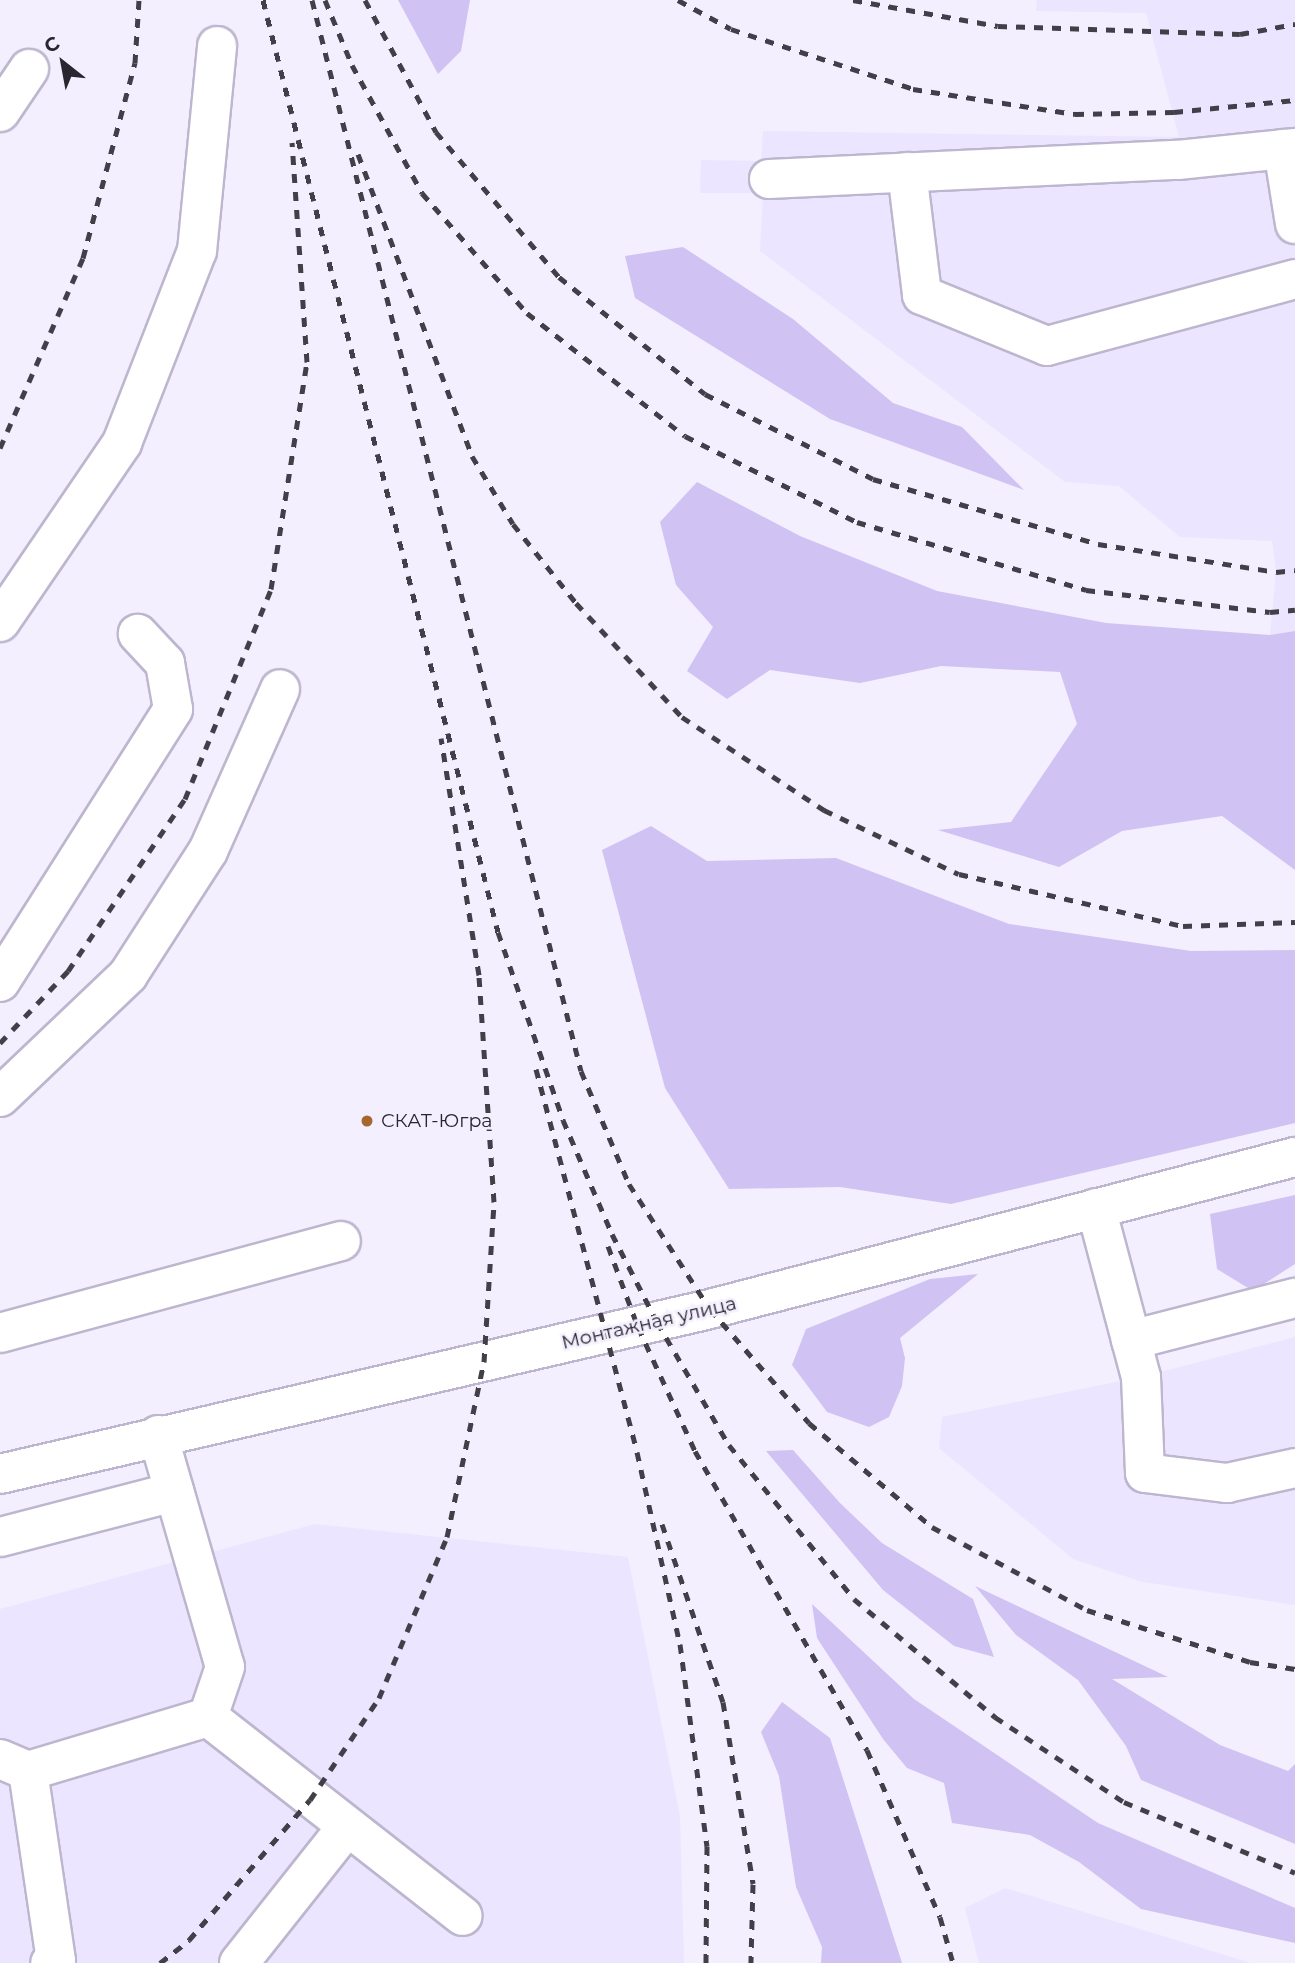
<!DOCTYPE html>
<html>
<head>
<meta charset="utf-8">
<style>
  body { margin:0 }
  #map { position:relative; width:1295px; height:1963px; overflow:hidden; background:#f3effe; font-family:Montserrat,sans-serif }
  div>[style] { position:absolute }
  .built>* { inset:0; background:#ece5ff }
  .green>* { inset:0; background:#d0c2f3 }
  .roads { filter:drop-shadow(2px 0 #bdb6ce) drop-shadow(-2px 0 #bdb6ce) drop-shadow(0 2px #bdb6ce) drop-shadow(0 -2px #bdb6ce) }
  .minor>* { height:38px; margin:-19px; padding:0 19px; transform-origin:19px; border-radius:19px; background:#fff }
  .rail>* { height:5px; margin-top:-2.5px; transform-origin:0; background:repeating-linear-gradient(90deg,#423f48 0 9px,transparent 0 18px) }
  .dots>* { width:19px; height:19px; translate:-50% -50%; box-sizing:border-box; border:4px solid #f3effe; border-radius:50% }
  span { translate:-50% -50%; white-space:nowrap; text-align:center; line-height:1.15; -webkit-text-stroke:5px #f3effe; paint-order:stroke }
  .poi-label { font-size:19px; color:#29262f }
  .left { translate:0 -50%; text-align:left }
  .street-label { font-size:19px; color:#29262f }
  .north { position:absolute; left:28px; top:28px; width:70px; height:70px; -webkit-text-stroke:5px #f3effe; paint-order:stroke; rotate:329deg; font-size:19px; font-weight:700; line-height:28px; text-align:center; color:#29262f }
  .north::after { content:''; display:block; margin:auto; width:24px; height:32px; background:#29262f; clip-path:polygon(50% 0,100% 100%,50% 72%,0 100%) }
</style>
</head>
<body>
<div id="map">
  <div class="built">
    <div style="clip-path:polygon(1037px 0,1295px 0,1295px 631px,1270px 635px,1276px 572px,1272px 541px,1180px 537px,1119px 486px,1065px 482px,760px 251px,763px 193px,700px 193px,701px 160px,761px 161px,763px 131px,1179px 137px,1146px 13px,1036px 11px)"></div>
    <div style="clip-path:polygon(1295px 1337px,1295px 1605px,1143px 1582px,1073px 1559px,939px 1448px,942px 1417px,1141px 1377px)"></div>
    <div style="clip-path:polygon(315px 1524px,628px 1557px,680px 1816px,684px 1963px,0 1963px,0 1609px)"></div>
    <div style="clip-path:polygon(1005px 1888px,1251px 1963px,979px 1963px,965px 1908px)"></div>
  </div>
  <div class="green">
    <div style="clip-path:polygon(398px 0,470px 0,461px 51px,438px 74px)"></div>
    <div style="clip-path:polygon(683px 247px,793px 319px,893px 403px,962px 427px,1024px 490px,830px 419px,635px 298px,625px 256px)"></div>
    <div style="clip-path:polygon(697px 482px,800px 536px,937px 591px,1106px 623px,1270px 635px,1295px 631px,1295px 870px,1222px 816px,1122px 831px,1059px 867px,938px 830px,1011px 822px,1077px 724px,1060px 672px,941px 666px,860px 683px,770px 670px,727px 699px,687px 671px,713px 627px,676px 585px,660px 522px)"></div>
    <div style="clip-path:polygon(651px 826px,707px 861px,836px 858px,1009px 924px,1191px 951px,1295px 950px,1295px 1123px,951px 1204px,840px 1187px,729px 1189px,665px 1088px,602px 850px)"></div>
    <div style="clip-path:polygon(1295px 1195px,1295px 1264px,1253px 1291px,1217px 1269px,1210px 1214px)"></div>
    <div style="clip-path:polygon(978px 1274px,900px 1338px,905px 1358px,902px 1386px,889px 1417px,869px 1427px,827px 1412px,792px 1365px,806px 1329px,930px 1279px)"></div>
    <div style="clip-path:polygon(793px 1450px,840px 1503px,882px 1543px,973px 1599px,994px 1657px,954px 1646px,883px 1590px,766px 1451px)"></div>
    <div style="clip-path:polygon(975px 1586px,1168px 1677px,1112px 1679px,1220px 1745px,1288px 1771px,1295px 1764px,1295px 1844px,1141px 1780px,1126px 1746px,1078px 1680px,1016px 1635px)"></div>
    <div style="clip-path:polygon(812px 1604px,914px 1699px,1098px 1823px,1295px 1908px,1295px 1943px,1141px 1909px,1079px 1862px,1030px 1835px,952px 1823px,944px 1783px,907px 1768px,883px 1739px,817px 1638px)"></div>
    <div style="clip-path:polygon(782px 1702px,830px 1738px,902px 1963px,821px 1963px,822px 1947px,796px 1887px,779px 1776px,761px 1732px)"></div>
  </div>
  <div class="roads">
    <div class="minor">
      <div style="left:0;top:112px;width:52px;rotate:-56deg"></div>
      <div style="left:1283px;top:149px;width:76px;rotate:80.9deg"></div>
      <div style="left:907px;top:172px;width:124px;rotate:83deg"></div>
      <div style="left:922px;top:295px;width:135px;rotate:22.2deg"></div>
      <div style="left:1047px;top:346px;width:257px;rotate:-15.1deg"></div>
      <div style="left:769px;top:179px;width:409px;rotate:-2.7deg"></div>
      <div style="left:1178px;top:160px;width:118px;rotate:-5.9deg"></div>
      <div style="left:0;top:622px;width:217px;rotate:-55.7deg"></div>
      <div style="left:122px;top:443px;width:206px;rotate:-68.7deg"></div>
      <div style="left:197px;top:251px;width:206px;rotate:-84.4deg"></div>
      <div style="left:0;top:982px;width:323px;rotate:-57.6deg"></div>
      <div style="left:173px;top:709px;width:47px;rotate:-99.9deg"></div>
      <div style="left:165px;top:663px;width:40px;rotate:-133deg"></div>
      <div style="left:0;top:1097px;width:177px;rotate:-43.6deg"></div>
      <div style="left:128px;top:975px;width:148px;rotate:-57.2deg"></div>
      <div style="left:208px;top:851px;width:177px;rotate:-66deg"></div>
      <div style="left:1096px;top:1208px;width:175px;rotate:75.1deg"></div>
      <div style="left:1141px;top:1377px;width:96px;rotate:87.6deg"></div>
      <div style="left:1145px;top:1473px;width:83px;rotate:7deg"></div>
      <div style="left:1227px;top:1483px;width:70px;rotate:-12.4deg"></div>
      <div style="left:0;top:1333px;width:353px;rotate:-15.1deg"></div>
      <div style="left:1131px;top:1340px;width:169px;rotate:-14.4deg"></div>
      <div style="left:158px;top:1435px;width:241px;rotate:73.9deg"></div>
      <div style="left:225px;top:1667px;width:53px;rotate:108.8deg"></div>
      <div style="left:0;top:1474px;width:729px;rotate:-13.08deg"></div>
      <div style="left:710px;top:1309px;width:604px;rotate:-14.57deg"></div>
      <div style="left:0;top:1537px;width:180px;rotate:-14.5deg"></div>
      <div style="left:208px;top:1717px;width:323px;rotate:38deg"></div>
      <div style="left:0;top:1759px;width:30px;rotate:23deg"></div>
      <div style="left:28px;top:1771px;width:188px;rotate:-16.7deg"></div>
      <div style="left:28px;top:1771px;width:192px;rotate:81.6deg"></div>
      <div style="left:56px;top:1961px;width:6px;rotate:162deg"></div>
      <div style="left:239px;top:1963px;width:172px;rotate:-51.6deg"></div>
    </div>
  </div>
  <div class="rail">
    <div style="left:263px;top:0;width:961px;rotate:75.85deg"></div>
    <div style="left:498px;top:932px;width:199px;rotate:70.9deg"></div>
    <div style="left:563px;top:1120px;width:124px;rotate:66.7deg"></div>
    <div style="left:612px;top:1234px;width:99px;rotate:62.9deg"></div>
    <div style="left:657px;top:1322px;width:143px;rotate:59.7deg"></div>
    <div style="left:729px;top:1445px;width:198px;rotate:50.9deg"></div>
    <div style="left:854px;top:1599px;width:184px;rotate:39.9deg"></div>
    <div style="left:995px;top:1717px;width:154px;rotate:33.4deg"></div>
    <div style="left:1124px;top:1802px;width:185px;rotate:22.5deg"></div>
    <div style="left:312px;top:0;width:1104px;rotate:75.9deg"></div>
    <div style="left:581px;top:1071px;width:123px;rotate:67deg"></div>
    <div style="left:629px;top:1184px;width:149px;rotate:57.1deg"></div>
    <div style="left:710px;top:1309px;width:151px;rotate:49deg"></div>
    <div style="left:809px;top:1423px;width:161px;rotate:40.2deg"></div>
    <div style="left:932px;top:1527px;width:176px;rotate:28.2deg"></div>
    <div style="left:1087px;top:1610px;width:171px;rotate:17.7deg"></div>
    <div style="left:1250px;top:1662px;width:46px;rotate:8.8deg"></div>
    <div style="left:325px;top:0;width:70px;rotate:67.4deg"></div>
    <div style="left:352px;top:65px;width:146px;rotate:61.3deg"></div>
    <div style="left:422px;top:193px;width:159px;rotate:48.8deg"></div>
    <div style="left:527px;top:313px;width:200px;rotate:37.9deg"></div>
    <div style="left:685px;top:436px;width:192px;rotate:26.6deg"></div>
    <div style="left:857px;top:522px;width:239px;rotate:16.5deg"></div>
    <div style="left:1086px;top:590px;width:185px;rotate:6.8deg"></div>
    <div style="left:1270px;top:612px;width:25px;rotate:-5deg"></div>
    <div style="left:365px;top:0;width:150px;rotate:61.7deg"></div>
    <div style="left:436px;top:132px;width:190px;rotate:49.7deg"></div>
    <div style="left:559px;top:277px;width:187px;rotate:38.7deg"></div>
    <div style="left:705px;top:394px;width:188px;rotate:26.8deg"></div>
    <div style="left:873px;top:479px;width:234px;rotate:16.1deg"></div>
    <div style="left:1098px;top:544px;width:180px;rotate:8.9deg"></div>
    <div style="left:1276px;top:572px;width:19px;rotate:-6deg"></div>
    <div style="left:678px;top:0;width:60px;rotate:28.7deg"></div>
    <div style="left:731px;top:29px;width:192px;rotate:18.2deg"></div>
    <div style="left:913px;top:89px;width:164px;rotate:8.8deg"></div>
    <div style="left:1075px;top:114px;width:99px;rotate:-1.2deg"></div>
    <div style="left:1174px;top:112px;width:122px;rotate:-5.7deg"></div>
    <div style="left:853px;top:0;width:147px;rotate:10.2deg"></div>
    <div style="left:998px;top:26px;width:242px;rotate:1.9deg"></div>
    <div style="left:1240px;top:34px;width:56px;rotate:-10.3deg"></div>
    <div style="left:358px;top:154px;width:323px;rotate:69.3deg"></div>
    <div style="left:472px;top:456px;width:79px;rotate:58.9deg"></div>
    <div style="left:513px;top:524px;width:101px;rotate:51.4deg"></div>
    <div style="left:576px;top:603px;width:156px;rotate:47.1deg"></div>
    <div style="left:682px;top:717px;width:170px;rotate:33.2deg"></div>
    <div style="left:824px;top:810px;width:149px;rotate:25.4deg"></div>
    <div style="left:959px;top:874px;width:230px;rotate:13.1deg"></div>
    <div style="left:1183px;top:926px;width:112px;rotate:-2deg"></div>
    <div style="left:0;top:448px;width:207px;rotate:-66.4deg"></div>
    <div style="left:83px;top:258px;width:202px;rotate:-75.1deg"></div>
    <div style="left:135px;top:63px;width:63px;rotate:-86.4deg"></div>
    <div style="left:0;top:1043px;width:99px;rotate:-46.6deg"></div>
    <div style="left:68px;top:971px;width:208px;rotate:-55.8deg"></div>
    <div style="left:185px;top:799px;width:227px;rotate:-67.7deg"></div>
    <div style="left:271px;top:589px;width:230px;rotate:-81deg"></div>
    <div style="left:307px;top:362px;width:220px;rotate:-93.9deg"></div>
    <div style="left:536px;top:1069px;width:396px;rotate:75.2deg"></div>
    <div style="left:637px;top:1452px;width:197px;rotate:77.4deg"></div>
    <div style="left:680px;top:1644px;width:204px;rotate:82.4deg"></div>
    <div style="left:707px;top:1846px;width:117px;rotate:90.5deg"></div>
    <div style="left:608px;top:1246px;width:86px;rotate:69.7deg"></div>
    <div style="left:638px;top:1327px;width:136px;rotate:65.3deg"></div>
    <div style="left:695px;top:1451px;width:345px;rotate:60.1deg"></div>
    <div style="left:867px;top:1750px;width:182px;rotate:66.4deg"></div>
    <div style="left:940px;top:1917px;width:48px;rotate:74.2deg"></div>
    <div style="left:662px;top:1524px;width:188px;rotate:71.1deg"></div>
    <div style="left:723px;top:1702px;width:184px;rotate:80.6deg"></div>
    <div style="left:753px;top:1884px;width:79px;rotate:91.5deg"></div>
    <div style="left:160px;top:1963px;width:37px;rotate:-38deg"></div>
    <div style="left:189px;top:1940px;width:185px;rotate:-49.2deg"></div>
    <div style="left:310px;top:1800px;width:123px;rotate:-55.9deg"></div>
    <div style="left:379px;top:1698px;width:175px;rotate:-67.1deg"></div>
    <div style="left:447px;top:1537px;width:179px;rotate:-78.1deg"></div>
    <div style="left:484px;top:1362px;width:160px;rotate:-86.4deg"></div>
    <div style="left:494px;top:1202px;width:227px;rotate:-93.8deg"></div>
    <div style="left:479px;top:975px;width:240px;rotate:-99.1deg"></div>
  </div>
  <div class="dots">
    <div style="left:367px;top:1121px;background:#a6662f"></div>
  </div>
  <div class="poi-label">
    <span class="left" style="left:381px;top:1121px">СКАТ-Югра</span>
  </div>
  <div class="street-label">
    <span style="left:649px;top:1323px;rotate:-13deg">Монтажная улица</span>
  </div>
  <div class="north">С</div>
</div>
</body>
</html>
